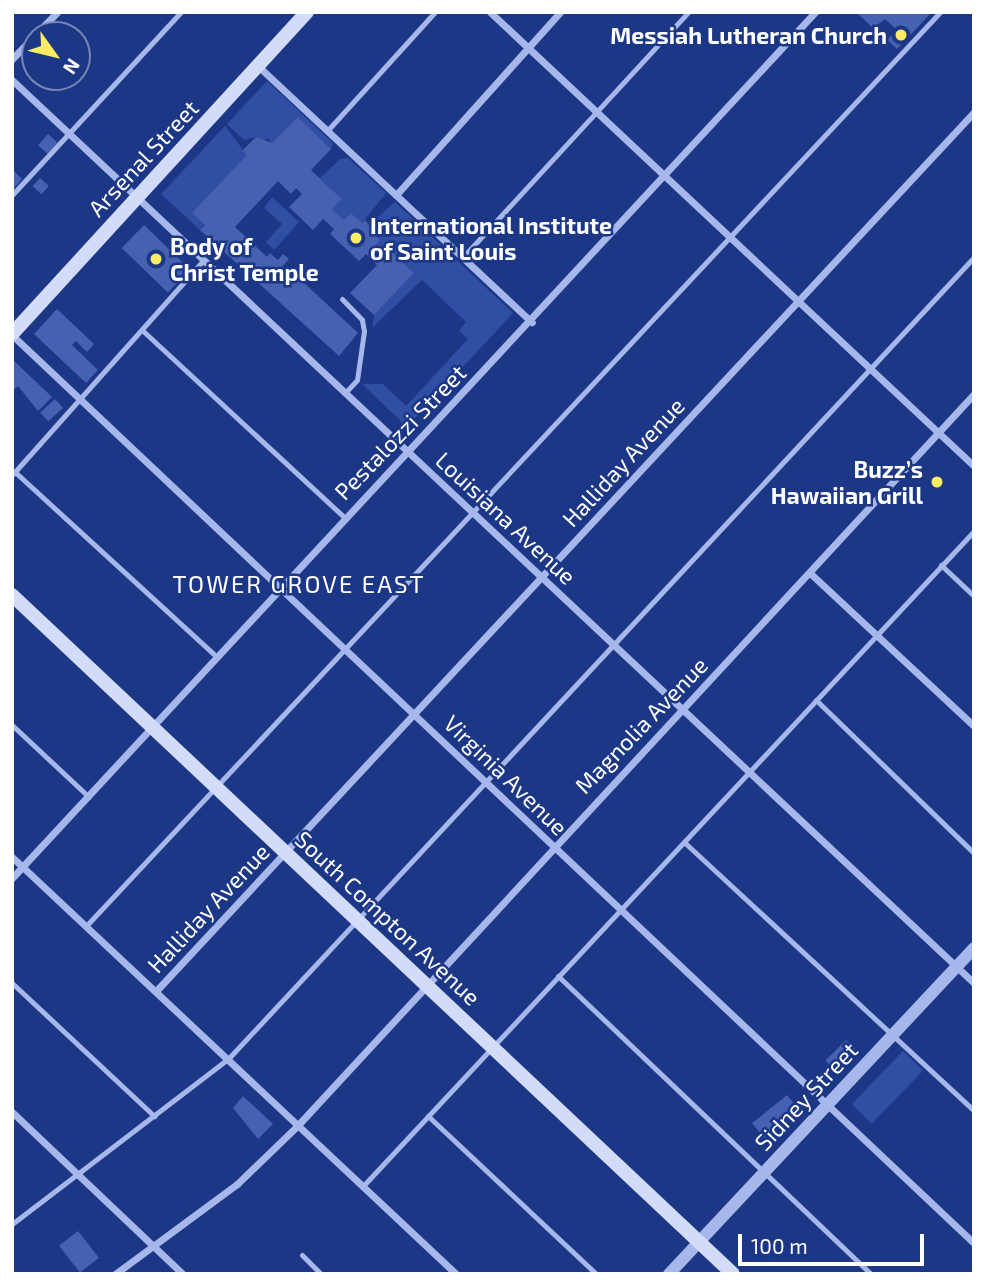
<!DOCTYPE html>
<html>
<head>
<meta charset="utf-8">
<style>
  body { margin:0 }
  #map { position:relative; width:986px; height:1286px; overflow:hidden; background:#1d3787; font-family:"Exo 2",sans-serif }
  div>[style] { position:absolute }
  .green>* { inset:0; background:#304fa4; transform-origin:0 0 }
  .building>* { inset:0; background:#4561af; transform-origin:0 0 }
  .service>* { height:5px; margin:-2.5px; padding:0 2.5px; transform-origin:2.5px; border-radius:2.5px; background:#a6b8eb }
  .minor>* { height:7px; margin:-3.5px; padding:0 3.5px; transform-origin:3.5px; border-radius:3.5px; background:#a6b8eb }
  .tertiary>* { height:12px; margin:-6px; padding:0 6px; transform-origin:6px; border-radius:6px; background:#a6b8eb }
  .secondary>* { height:14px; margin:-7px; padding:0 7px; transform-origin:7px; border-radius:7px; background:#d2dbf8 }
  .dots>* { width:19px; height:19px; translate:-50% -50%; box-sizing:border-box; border:4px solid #1d3787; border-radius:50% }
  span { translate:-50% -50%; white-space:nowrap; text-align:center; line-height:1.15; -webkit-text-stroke:5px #1d3787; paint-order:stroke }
  .poi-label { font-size:23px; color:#fff; font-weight:700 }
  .right { translate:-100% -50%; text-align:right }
  .left { translate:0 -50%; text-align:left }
  .street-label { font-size:23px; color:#fff }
  .neighbourhood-label { font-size:24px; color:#fff; letter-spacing:2px }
  .frame { position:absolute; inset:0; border:14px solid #fff; pointer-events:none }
  .north { position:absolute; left:21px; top:21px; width:70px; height:70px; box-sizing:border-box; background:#1d3787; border:2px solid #7787b7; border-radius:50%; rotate:124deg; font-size:19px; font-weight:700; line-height:28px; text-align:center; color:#fff }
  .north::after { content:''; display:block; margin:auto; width:24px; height:32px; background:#fbec64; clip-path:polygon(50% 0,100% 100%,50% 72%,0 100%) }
  .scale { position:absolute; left:738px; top:1234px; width:186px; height:32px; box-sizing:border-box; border:4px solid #fff; border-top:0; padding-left:9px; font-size:21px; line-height:24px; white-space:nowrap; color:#fff; -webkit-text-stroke:5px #1d3787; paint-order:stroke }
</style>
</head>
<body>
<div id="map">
  <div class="green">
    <div style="clip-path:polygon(267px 81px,333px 143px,331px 149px,298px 117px,272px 143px,267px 138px,262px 143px,256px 137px,244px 140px,227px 124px)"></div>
    <div style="clip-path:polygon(225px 126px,247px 155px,200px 230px,161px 194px)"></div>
    <div style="clip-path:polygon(348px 158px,386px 193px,362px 223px,351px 213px,344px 220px,332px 209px,342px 199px,320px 178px,340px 159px)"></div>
    <div style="clip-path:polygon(272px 197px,299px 222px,274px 250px,266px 242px,282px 224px,264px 208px)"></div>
    <div style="clip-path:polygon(395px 202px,513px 313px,407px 427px,362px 384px,383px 384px,406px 406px,468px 339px,459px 331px,466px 322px,422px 280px,372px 328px,374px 315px,414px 273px,390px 250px,384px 256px,374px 247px,380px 239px,369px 225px)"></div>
    <div style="left:903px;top:1051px;width:28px;height:74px;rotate:44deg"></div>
  </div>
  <div class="building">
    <div style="clip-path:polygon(856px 12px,932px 12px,897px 49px,887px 40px,897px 30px,885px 19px,873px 28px)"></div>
    <div style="clip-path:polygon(298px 117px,331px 149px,311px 170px,342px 199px,332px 209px,344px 220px,351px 213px,362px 223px,365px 220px,380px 240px,374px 247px,384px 256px,390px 250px,414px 273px,374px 315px,350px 293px,377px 265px,366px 254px,359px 261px,330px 234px,334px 229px,323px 219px,313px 230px,289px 207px,302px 194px,296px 188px,291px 194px,278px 181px,235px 227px,267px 257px,270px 253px,278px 260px,283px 254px,289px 259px,280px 269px,283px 273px,288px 268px,358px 333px,339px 356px,200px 230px,205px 225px,192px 213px,247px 155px,242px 151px,256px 137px,272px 143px)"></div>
    <div style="left:48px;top:134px;width:13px;height:15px;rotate:42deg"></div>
    <div style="clip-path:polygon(14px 171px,22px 179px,14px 188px,12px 186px)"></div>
    <div style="left:40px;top:178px;width:12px;height:11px;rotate:42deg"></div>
    <div style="left:144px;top:225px;width:64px;height:32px;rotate:44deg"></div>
    <div style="clip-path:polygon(57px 309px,94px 344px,87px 352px,76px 341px,72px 345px,98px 370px,86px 383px,34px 334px)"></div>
    <div style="clip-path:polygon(12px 359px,52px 397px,38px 411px,18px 386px,12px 391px)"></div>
    <div style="left:55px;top:399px;width:12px;height:20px;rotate:48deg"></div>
    <div style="left:846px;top:1040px;width:13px;height:29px;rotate:45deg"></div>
    <div style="left:787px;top:1095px;width:19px;height:45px;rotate:51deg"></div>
    <div style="clip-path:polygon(243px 1096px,273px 1124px,258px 1139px,233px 1108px)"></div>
    <div style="left:78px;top:1231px;width:34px;height:24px;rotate:52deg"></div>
  </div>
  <div class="service">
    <div style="left:327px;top:131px;width:161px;rotate:-47.8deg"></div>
    <div style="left:12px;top:195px;width:249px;rotate:-47.3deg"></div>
    <div style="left:463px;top:257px;width:333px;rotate:-47.4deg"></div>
    <div style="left:342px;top:299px;width:29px;rotate:46deg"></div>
    <div style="left:362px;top:320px;width:11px;rotate:80deg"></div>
    <div style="left:364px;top:331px;width:49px;rotate:98.1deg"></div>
    <div style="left:357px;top:380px;width:18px;rotate:133deg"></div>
    <div style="left:142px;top:330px;width:277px;rotate:42.8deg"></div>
    <div style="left:15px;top:472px;width:273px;rotate:42.5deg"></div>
    <div style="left:12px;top:475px;width:287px;rotate:-48.3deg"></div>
    <div style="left:941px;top:565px;width:45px;rotate:43.2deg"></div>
    <div style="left:816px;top:700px;width:220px;rotate:44.1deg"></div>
    <div style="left:12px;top:725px;width:105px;rotate:43.1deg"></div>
    <div style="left:684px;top:842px;width:396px;rotate:42.8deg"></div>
    <div style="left:86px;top:926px;width:1251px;rotate:-46.94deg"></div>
    <div style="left:558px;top:976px;width:432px;rotate:43.6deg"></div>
    <div style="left:12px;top:983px;width:195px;rotate:43.1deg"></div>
    <div style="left:428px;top:1116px;width:231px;rotate:43.2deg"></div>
    <div style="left:363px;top:1186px;width:896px;rotate:-46.99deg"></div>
    <div style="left:12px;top:1224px;width:272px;rotate:-37.4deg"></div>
    <div style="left:228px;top:1059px;width:1095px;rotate:-47.07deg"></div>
    <div style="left:302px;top:1255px;width:27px;rotate:45deg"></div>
  </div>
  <div class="minor">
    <div style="left:490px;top:12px;width:664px;rotate:43.17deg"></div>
    <div style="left:35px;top:35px;width:32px;rotate:-46deg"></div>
    <div style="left:12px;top:59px;width:33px;rotate:-46deg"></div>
    <div style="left:258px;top:66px;width:375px;rotate:43.1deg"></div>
    <div style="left:12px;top:80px;width:1319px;rotate:43.19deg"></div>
    <div style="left:396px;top:195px;width:246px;rotate:-48.1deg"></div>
    <div style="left:12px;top:335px;width:1323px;rotate:43.35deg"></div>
    <div style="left:811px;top:574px;width:223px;rotate:43deg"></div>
    <div style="left:12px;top:857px;width:609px;rotate:43.2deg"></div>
    <div style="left:12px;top:878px;width:1181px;rotate:-47.16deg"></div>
    <div style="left:156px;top:991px;width:1201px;rotate:-47.06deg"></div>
    <div style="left:12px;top:1112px;width:236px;rotate:43.5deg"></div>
    <div style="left:115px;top:1274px;width:152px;rotate:-36.4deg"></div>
    <div style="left:237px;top:1184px;width:85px;rotate:-44deg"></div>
    <div style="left:298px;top:1125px;width:996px;rotate:-47.24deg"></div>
  </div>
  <div class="tertiary">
    <div style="left:669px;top:1274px;width:446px;rotate:-46.9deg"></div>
  </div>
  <div class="secondary">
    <div style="left:12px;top:334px;width:437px;rotate:-47.5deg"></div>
    <div style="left:12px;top:595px;width:990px;rotate:43.28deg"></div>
  </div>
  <div class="dots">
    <div style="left:901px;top:35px;background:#fbec64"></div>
    <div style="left:356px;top:238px;background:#fbec64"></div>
    <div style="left:156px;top:259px;background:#fbec64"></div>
    <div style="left:937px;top:482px;background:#fbec64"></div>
  </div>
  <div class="poi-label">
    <span class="right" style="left:887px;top:35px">Messiah Lutheran Church</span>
    <span class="left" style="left:370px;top:238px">International Institute<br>of Saint Louis</span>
    <span class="left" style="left:170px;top:259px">Body of<br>Christ Temple</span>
    <span class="right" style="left:923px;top:482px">Buzz’s<br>Hawaiian Grill</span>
  </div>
  <div class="street-label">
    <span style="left:143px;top:158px;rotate:-47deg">Arsenal Street</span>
    <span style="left:400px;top:432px;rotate:-46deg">Pestalozzi Street</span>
    <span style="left:623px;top:462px;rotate:-47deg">Halliday Avenue</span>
    <span style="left:506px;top:518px;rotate:43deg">Louisiana Avenue</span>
    <span style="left:641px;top:725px;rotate:-46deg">Magnolia Avenue</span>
    <span style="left:506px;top:775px;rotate:44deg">Virginia Avenue</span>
    <span style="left:208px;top:908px;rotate:-47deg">Halliday Avenue</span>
    <span style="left:388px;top:918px;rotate:43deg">South Compton Avenue</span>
    <span style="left:806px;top:1096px;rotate:-47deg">Sidney Street</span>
  </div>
  <div class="neighbourhood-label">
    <span style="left:299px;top:584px">TOWER GROVE EAST</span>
  </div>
  <div class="frame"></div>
  <div class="north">N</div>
  <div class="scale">100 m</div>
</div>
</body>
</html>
